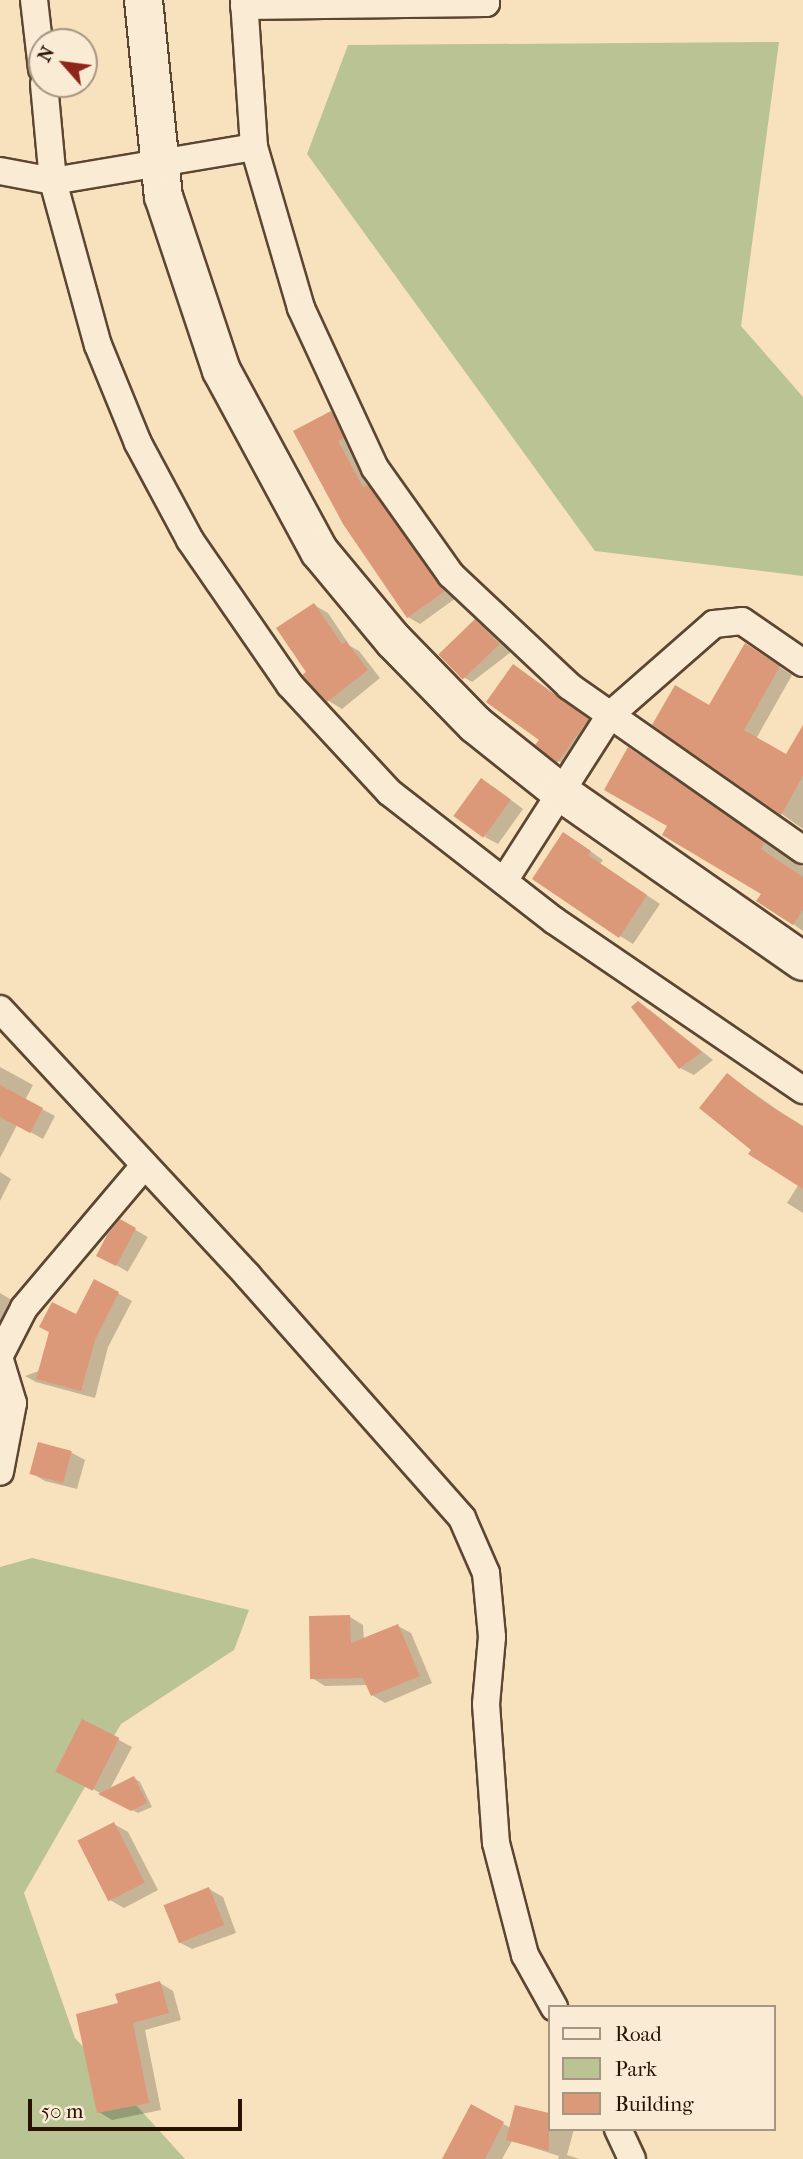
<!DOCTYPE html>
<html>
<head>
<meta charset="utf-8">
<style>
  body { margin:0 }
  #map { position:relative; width:803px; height:2159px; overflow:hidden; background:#f8e1bd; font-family:"IM FELL French Canon",serif }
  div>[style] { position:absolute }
  .green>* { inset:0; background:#bac393 }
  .shadow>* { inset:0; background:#0003; transform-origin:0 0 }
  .building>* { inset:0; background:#dc9979; transform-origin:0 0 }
  .roads { filter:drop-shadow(2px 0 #5c4632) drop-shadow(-2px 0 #5c4632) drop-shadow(0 2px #5c4632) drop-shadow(0 -2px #5c4632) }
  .street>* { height:26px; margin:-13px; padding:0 13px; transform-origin:13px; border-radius:13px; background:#faecd4 }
  .secondary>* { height:37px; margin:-18.5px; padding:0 18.5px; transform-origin:18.5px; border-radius:18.5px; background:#faecd4 }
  span { translate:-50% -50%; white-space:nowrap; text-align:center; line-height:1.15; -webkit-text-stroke:5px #faecd4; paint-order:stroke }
  .legend { position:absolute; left:548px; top:2005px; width:228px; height:126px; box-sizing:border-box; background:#faecd4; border:2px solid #a69580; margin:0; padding:9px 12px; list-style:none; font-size:21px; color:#281303 }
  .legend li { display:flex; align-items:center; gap:14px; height:35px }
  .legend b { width:35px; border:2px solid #a69580 }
  .north { position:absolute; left:28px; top:28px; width:70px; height:70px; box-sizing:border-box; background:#faecd4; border:2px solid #a69580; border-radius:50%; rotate:298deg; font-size:19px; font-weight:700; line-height:28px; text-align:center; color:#281303 }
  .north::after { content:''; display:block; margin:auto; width:24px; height:32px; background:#8f2418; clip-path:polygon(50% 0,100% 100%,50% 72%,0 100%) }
  .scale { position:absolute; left:28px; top:2099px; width:214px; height:32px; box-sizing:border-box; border:4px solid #281303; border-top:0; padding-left:9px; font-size:21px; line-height:24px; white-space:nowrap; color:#281303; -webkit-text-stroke:5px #faecd4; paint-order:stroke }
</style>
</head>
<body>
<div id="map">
  <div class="green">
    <div style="clip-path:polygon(779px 42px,741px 326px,803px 397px,803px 576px,595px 551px,307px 154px,348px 45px)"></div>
    <div style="clip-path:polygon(32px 1558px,249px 1610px,234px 1650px,121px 1724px,24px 1893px,75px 2038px,185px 2159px,0 2159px,0 1567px)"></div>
  </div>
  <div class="shadow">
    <div style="clip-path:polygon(331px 413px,343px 419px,354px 445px,349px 448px,371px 488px,379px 493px,456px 598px,420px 624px,408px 617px,345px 523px)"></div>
    <div style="clip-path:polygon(314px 605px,328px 613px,350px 646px,359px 651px,380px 678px,342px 709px,329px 701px,305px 675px,308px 672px)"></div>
    <div style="clip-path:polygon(475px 621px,489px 629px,511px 652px,472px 682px,458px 674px)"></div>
    <div style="clip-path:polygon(758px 653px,792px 675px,756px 739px,787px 756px,803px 729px,803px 829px,654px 724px,710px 707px)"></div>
    <div style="clip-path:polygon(514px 666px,601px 728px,571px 769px,558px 761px)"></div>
    <div style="clip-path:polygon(642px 757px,803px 867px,803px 931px,759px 900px,763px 894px,670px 825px)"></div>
    <div style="clip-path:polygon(495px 788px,523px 809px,498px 844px,485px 837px)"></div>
    <div style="clip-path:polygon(577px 842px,603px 860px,600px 864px,660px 904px,633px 944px,620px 936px)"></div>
    <div style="clip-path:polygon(638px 1003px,651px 1011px,713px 1060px,694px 1075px,680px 1068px)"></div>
    <div style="clip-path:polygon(0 1067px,33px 1085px,25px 1100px,55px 1116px,43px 1139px,17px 1125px,0 1158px)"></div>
    <div style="clip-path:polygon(728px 1075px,803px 1128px,803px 1213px,787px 1203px,799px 1184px,753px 1149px)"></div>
    <div style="clip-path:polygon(0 1172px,11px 1179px,0 1201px)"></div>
    <div style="left:120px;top:1221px;width:32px;height:40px;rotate:30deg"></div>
    <div style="clip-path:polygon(95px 1281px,132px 1301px,108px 1347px,95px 1398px,36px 1382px,25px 1376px,53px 1366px)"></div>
    <div style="clip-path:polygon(0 1293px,15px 1302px,0 1339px)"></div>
    <div style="clip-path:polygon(39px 1444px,72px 1453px,85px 1460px,77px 1489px,45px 1481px,31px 1473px)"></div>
    <div style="clip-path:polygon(350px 1617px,363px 1625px,364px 1640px,398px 1626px,411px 1633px,432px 1683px,385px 1703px,372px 1695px,368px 1685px,325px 1686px,312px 1678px)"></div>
    <div style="clip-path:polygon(83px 1721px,132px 1747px,109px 1791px,134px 1778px,140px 1782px,152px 1807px,138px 1813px,70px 1777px)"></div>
    <div style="clip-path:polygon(114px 1824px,128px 1832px,158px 1890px,124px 1908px,110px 1900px)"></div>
    <div style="clip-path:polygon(209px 1889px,223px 1897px,236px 1933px,192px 1949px,179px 1942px)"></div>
    <div style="clip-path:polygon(160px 1983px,173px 1991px,181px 2020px,145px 2030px,161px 2110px,112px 2120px,99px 2112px,120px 2004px)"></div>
    <div style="clip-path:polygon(471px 2107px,511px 2128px,517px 2107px,549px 2115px,549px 2129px,574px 2129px,567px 2155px,579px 2159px,558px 2159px,559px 2156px,512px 2141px,502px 2159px,454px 2159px)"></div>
  </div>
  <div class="building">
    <div style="clip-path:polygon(331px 411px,344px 438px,338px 441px,363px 487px,368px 485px,445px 591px,407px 618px,343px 524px,293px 431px)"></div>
    <div style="clip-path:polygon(314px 603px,342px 644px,346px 641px,368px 670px,327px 702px,302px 675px,306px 672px,276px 628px)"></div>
    <div style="left:475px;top:619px;width:35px;height:51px;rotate:46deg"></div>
    <div style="clip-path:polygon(745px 643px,780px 666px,744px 730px,786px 754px,803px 725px,803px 776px,781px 815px,652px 725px,675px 685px,709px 705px)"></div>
    <div style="clip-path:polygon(513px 664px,589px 719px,557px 763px,535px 745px,539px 740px,486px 702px)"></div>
    <div style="clip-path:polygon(628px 747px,765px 842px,761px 849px,803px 877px,803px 910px,793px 925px,756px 901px,761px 894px,662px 835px,667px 826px,604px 790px)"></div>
    <div style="left:481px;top:778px;width:37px;height:47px;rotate:36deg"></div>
    <div style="clip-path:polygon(563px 832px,591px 851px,588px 855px,647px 895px,619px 938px,532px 879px)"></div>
    <div style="clip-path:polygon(638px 1001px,702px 1052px,679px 1069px,631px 1007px)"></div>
    <div style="clip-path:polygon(727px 1073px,764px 1102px,803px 1126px,803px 1189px,748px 1154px,751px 1150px,699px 1108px)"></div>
    <div style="clip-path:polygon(0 1085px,43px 1108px,30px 1133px,0 1117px)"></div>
    <div style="clip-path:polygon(120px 1219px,136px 1228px,116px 1266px,96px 1256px,107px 1235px)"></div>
    <div style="clip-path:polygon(94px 1279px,119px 1292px,95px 1340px,81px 1391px,36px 1379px,49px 1332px,39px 1327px,52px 1302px,76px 1314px)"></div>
    <div style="left:38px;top:1442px;width:35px;height:33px;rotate:15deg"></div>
    <div style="clip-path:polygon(350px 1615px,351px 1643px,398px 1624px,420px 1676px,371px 1696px,363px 1678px,310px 1679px,309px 1616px)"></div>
    <div style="left:82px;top:1719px;width:42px;height:59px;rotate:27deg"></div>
    <div style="clip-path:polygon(134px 1776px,147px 1803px,131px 1811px,98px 1794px)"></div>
    <div style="left:114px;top:1822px;width:68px;height:41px;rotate:63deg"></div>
    <div style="left:209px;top:1887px;width:41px;height:49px;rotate:68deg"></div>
    <div style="clip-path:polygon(160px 1981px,169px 2013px,133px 2023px,149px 2103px,97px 2113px,76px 2014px,118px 2003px,115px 1994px)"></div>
    <div style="clip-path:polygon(471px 2104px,504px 2122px,485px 2159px,442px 2159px)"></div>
    <div style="clip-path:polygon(515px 2105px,549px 2113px,549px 2151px,506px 2140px)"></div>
  </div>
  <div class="roads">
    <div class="street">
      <div style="left:34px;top:0;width:69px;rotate:83.4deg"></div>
      <div style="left:244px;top:0;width:147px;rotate:86.1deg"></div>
      <div style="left:254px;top:147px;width:168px;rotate:73.7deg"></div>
      <div style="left:301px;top:308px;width:176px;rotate:65.2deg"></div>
      <div style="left:375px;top:468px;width:131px;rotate:54.6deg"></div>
      <div style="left:451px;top:575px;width:162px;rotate:43.2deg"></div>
      <div style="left:569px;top:686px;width:286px;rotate:35deg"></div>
      <div style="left:244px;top:6px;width:242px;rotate:-0.7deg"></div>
      <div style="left:486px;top:3px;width:3px;rotate:-90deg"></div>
      <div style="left:44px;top:84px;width:97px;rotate:84.7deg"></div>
      <div style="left:53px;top:181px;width:170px;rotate:74.7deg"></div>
      <div style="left:98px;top:345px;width:106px;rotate:67.8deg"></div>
      <div style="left:138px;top:443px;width:110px;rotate:61.8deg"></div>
      <div style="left:190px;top:540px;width:176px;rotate:55.4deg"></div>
      <div style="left:290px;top:685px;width:146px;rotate:47.2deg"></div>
      <div style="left:389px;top:792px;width:210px;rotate:37.9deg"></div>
      <div style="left:555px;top:921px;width:300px;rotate:34.3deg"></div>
      <div style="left:0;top:171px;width:54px;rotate:10.7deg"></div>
      <div style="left:53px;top:181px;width:204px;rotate:-9.6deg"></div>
      <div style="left:504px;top:881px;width:197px;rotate:-57.4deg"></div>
      <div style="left:610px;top:715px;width:138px;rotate:-41.2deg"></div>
      <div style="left:714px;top:624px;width:28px;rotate:-6deg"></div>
      <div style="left:742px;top:621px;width:74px;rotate:34.5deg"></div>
      <div style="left:0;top:1009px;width:364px;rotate:47.1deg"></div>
      <div style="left:248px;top:1276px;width:323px;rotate:48.5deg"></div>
      <div style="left:462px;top:1518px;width:60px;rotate:66.4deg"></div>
      <div style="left:486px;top:1573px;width:64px;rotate:84.6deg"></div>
      <div style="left:492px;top:1637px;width:67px;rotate:95.1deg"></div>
      <div style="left:486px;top:1704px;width:139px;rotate:85.9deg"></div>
      <div style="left:496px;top:1843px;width:116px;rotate:75.5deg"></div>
      <div style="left:525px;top:1955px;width:60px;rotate:60.9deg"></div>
      <div style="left:0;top:1355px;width:53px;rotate:-62.9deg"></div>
      <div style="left:24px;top:1308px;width:187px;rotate:-49.8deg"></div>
      <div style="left:0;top:1360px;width:45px;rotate:73.2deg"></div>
      <div style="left:13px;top:1403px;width:70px;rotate:100.7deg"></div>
      <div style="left:618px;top:2129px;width:33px;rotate:65deg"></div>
    </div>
    <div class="secondary">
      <div style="left:143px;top:0;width:197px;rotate:84.2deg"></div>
      <div style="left:163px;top:196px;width:183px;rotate:71.6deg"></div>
      <div style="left:221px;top:370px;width:206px;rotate:61.6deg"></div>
      <div style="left:319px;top:551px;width:116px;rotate:50.3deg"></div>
      <div style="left:393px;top:640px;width:117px;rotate:45.7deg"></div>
      <div style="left:475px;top:724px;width:107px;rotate:38.6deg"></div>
      <div style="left:559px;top:791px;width:297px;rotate:34.9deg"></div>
    </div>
  </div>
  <ul class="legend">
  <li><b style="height:9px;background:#faecd4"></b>Road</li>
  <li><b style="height:19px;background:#bac393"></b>Park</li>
  <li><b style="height:19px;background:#dc9979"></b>Building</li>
  </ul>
  <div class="north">N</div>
  <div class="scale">50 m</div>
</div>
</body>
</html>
